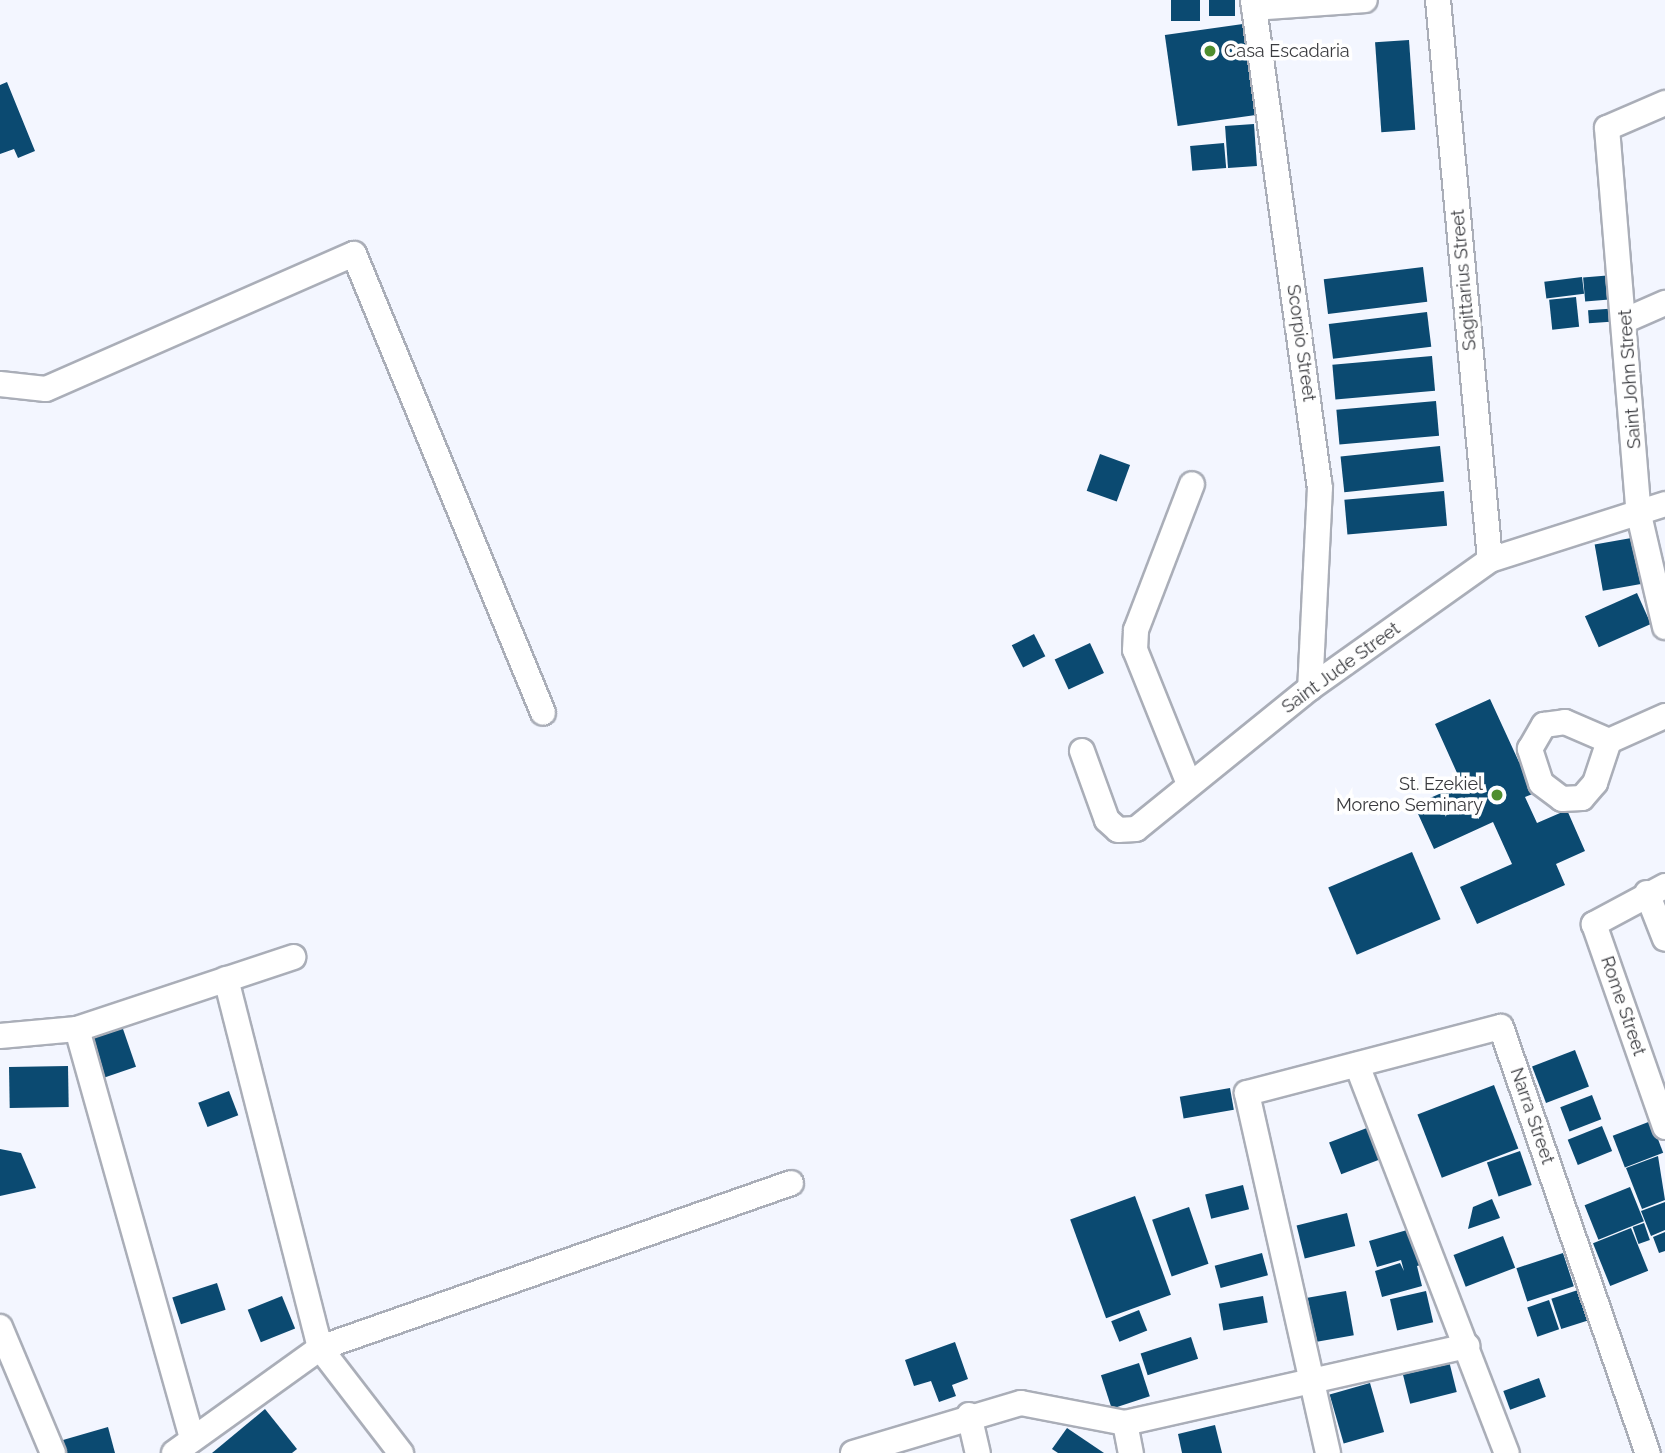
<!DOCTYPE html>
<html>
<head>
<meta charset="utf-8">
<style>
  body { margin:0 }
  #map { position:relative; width:1665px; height:1453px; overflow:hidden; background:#f3f6ff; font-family:Raleway,sans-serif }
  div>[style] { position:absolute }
  .building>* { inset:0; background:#0b4a71; transform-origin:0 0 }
  .roads { filter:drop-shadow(2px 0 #aaaeb8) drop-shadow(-2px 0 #aaaeb8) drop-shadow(0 2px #aaaeb8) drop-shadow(0 -2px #aaaeb8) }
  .minor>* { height:24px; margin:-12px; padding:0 12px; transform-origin:12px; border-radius:12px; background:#fff }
  .dots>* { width:19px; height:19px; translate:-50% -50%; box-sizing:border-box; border:4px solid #fff; border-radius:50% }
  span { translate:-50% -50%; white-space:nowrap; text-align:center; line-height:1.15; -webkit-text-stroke:7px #fff; paint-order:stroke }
  .poi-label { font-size:18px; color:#3a3b3f }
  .left { translate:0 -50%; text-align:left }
  .right { translate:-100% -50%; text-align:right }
  .street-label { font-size:18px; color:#3a3b3f }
</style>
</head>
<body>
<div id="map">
  <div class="building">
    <div style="left:1171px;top:0;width:29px;height:21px"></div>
    <div style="left:1209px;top:0;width:26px;height:16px"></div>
    <div style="left:1250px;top:23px;width:92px;height:86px;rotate:82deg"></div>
    <div style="left:1409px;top:40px;width:90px;height:34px;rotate:86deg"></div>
    <div style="clip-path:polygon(7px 82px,35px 151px,18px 158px,14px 149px,0 154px,0 85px)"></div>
    <div style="left:1254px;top:124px;width:42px;height:29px;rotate:86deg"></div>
    <div style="left:1224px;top:143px;width:25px;height:34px;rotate:85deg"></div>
    <div style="left:1423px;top:267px;width:35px;height:100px;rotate:83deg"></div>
    <div style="left:1613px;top:275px;width:24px;height:30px;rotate:85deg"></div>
    <div style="left:1582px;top:277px;width:17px;height:38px;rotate:83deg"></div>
    <div style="left:1576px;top:297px;width:30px;height:27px;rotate:84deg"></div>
    <div style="left:1620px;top:308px;width:13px;height:32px;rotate:86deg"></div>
    <div style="left:1427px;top:312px;width:35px;height:99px;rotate:83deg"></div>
    <div style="left:1432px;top:356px;width:35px;height:100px;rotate:85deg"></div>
    <div style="left:1436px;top:401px;width:35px;height:100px;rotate:85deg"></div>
    <div style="left:1440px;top:446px;width:36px;height:100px;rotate:84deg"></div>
    <div style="left:1100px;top:454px;width:32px;height:39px;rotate:20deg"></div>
    <div style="left:1444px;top:491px;width:35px;height:100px;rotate:85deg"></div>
    <div style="left:1637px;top:537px;width:47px;height:43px;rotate:80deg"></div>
    <div style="left:1637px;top:593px;width:34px;height:57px;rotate:66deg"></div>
    <div style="left:1034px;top:634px;width:25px;height:25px;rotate:63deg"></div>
    <div style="left:1090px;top:643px;width:33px;height:39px;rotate:65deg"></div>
    <div style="clip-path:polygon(1490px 699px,1519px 762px,1526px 759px,1540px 791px,1525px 797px,1537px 823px,1567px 810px,1585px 851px,1556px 864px,1565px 885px,1477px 924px,1460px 887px,1512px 864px,1493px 822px,1434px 849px,1414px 805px,1462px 784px,1435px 724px)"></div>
    <div style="left:1412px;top:852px;width:73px;height:91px;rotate:67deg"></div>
    <div style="left:122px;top:1026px;width:43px;height:34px;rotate:71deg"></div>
    <div style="left:1575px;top:1050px;width:39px;height:46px;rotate:69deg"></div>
    <div style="left:68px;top:1066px;width:41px;height:59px;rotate:89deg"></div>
    <div style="left:1494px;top:1085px;width:68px;height:82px;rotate:69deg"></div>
    <div style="left:1230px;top:1088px;width:22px;height:51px;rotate:80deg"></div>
    <div style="left:229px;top:1091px;width:26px;height:33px;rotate:69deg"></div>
    <div style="left:1592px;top:1095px;width:26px;height:34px;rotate:69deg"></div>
    <div style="left:1651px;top:1121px;width:34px;height:41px;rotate:69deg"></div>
    <div style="left:1372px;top:1126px;width:34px;height:46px;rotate:69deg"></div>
    <div style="left:1602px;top:1126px;width:27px;height:37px;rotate:68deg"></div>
    <div style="clip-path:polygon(0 1149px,21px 1153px,36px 1188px,0 1196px)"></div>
    <div style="left:1520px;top:1151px;width:36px;height:35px;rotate:71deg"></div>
    <div style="clip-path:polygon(1658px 1156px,1665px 1200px,1642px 1209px,1626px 1168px)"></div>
    <div style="left:1243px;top:1185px;width:25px;height:39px;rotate:76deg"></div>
    <div style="left:1630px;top:1187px;width:37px;height:49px;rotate:68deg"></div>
    <div style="left:1135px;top:1196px;width:105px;height:69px;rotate:70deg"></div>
    <div style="clip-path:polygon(1492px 1199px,1500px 1218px,1468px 1229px,1473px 1207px)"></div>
    <div style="clip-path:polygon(1665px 1202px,1665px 1230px,1651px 1236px,1641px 1211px)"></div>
    <div style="left:1189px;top:1207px;width:60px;height:39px;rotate:71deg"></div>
    <div style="left:1347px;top:1213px;width:34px;height:52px;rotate:76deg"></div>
    <div style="left:1644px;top:1223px;width:18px;height:12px;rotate:71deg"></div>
    <div style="clip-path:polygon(1414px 1228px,1424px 1264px,1417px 1266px,1422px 1286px,1382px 1297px,1375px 1271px,1400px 1263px,1404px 1271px,1401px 1260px,1377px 1267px,1369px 1241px)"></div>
    <div style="left:1631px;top:1228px;width:46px;height:41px;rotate:68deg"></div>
    <div style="clip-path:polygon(1665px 1232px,1665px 1251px,1659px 1253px,1653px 1237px)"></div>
    <div style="left:1503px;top:1236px;width:34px;height:53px;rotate:69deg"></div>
    <div style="left:1262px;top:1253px;width:23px;height:49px;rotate:75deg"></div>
    <div style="left:1563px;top:1253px;width:35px;height:49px;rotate:72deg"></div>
    <div style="left:217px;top:1283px;width:28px;height:47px;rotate:72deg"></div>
    <div style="left:1578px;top:1290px;width:32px;height:28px;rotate:72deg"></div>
    <div style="left:1346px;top:1291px;width:45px;height:39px;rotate:80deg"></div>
    <div style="left:1426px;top:1291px;width:32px;height:37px;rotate:77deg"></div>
    <div style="left:282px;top:1296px;width:35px;height:37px;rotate:68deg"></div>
    <div style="left:1263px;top:1296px;width:27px;height:45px;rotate:80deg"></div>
    <div style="left:1549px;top:1300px;width:31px;height:23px;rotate:71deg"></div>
    <div style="left:1139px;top:1310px;width:22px;height:30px;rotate:68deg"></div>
    <div style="left:1191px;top:1337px;width:23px;height:53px;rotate:72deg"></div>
    <div style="clip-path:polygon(955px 1342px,968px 1379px,952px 1385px,956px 1396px,939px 1402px,931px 1381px,914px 1386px,905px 1360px)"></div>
    <div style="left:1449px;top:1361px;width:32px;height:48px;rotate:76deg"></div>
    <div style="left:1139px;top:1363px;width:35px;height:40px;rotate:72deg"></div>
    <div style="left:1539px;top:1378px;width:20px;height:38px;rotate:70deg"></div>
    <div style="left:1370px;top:1383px;width:51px;height:42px;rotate:74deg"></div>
    <div style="clip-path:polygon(265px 1409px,297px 1449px,292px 1453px,212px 1453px)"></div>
    <div style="clip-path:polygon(1215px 1425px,1222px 1453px,1182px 1453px,1178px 1434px)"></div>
    <div style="clip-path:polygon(108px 1427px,115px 1453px,67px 1453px,63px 1440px)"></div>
    <div style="clip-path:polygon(1067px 1428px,1104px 1453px,1058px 1453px,1052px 1449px)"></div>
  </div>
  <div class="roads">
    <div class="minor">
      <div style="left:1253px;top:0;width:492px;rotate:82.2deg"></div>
      <div style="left:1320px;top:487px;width:201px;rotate:92.8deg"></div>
      <div style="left:1438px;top:0;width:562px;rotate:84.69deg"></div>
      <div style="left:1254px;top:8px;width:111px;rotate:-4.1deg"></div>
      <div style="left:1665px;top:103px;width:63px;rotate:156.7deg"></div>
      <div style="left:1607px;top:128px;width:388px;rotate:85.3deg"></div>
      <div style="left:1639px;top:515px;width:115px;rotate:76.9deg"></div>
      <div style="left:1626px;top:320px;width:43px;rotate:-23.6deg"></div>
      <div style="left:0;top:384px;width:46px;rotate:6.2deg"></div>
      <div style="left:46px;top:389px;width:336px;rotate:-23.7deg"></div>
      <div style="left:354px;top:254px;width:496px;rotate:67.6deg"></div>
      <div style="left:1609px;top:741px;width:44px;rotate:108.4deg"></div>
      <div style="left:1595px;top:783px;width:20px;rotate:131deg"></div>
      <div style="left:1582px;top:798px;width:20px;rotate:177deg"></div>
      <div style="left:1562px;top:799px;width:26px;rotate:-143deg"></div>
      <div style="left:1541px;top:783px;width:36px;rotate:-108deg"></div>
      <div style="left:1530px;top:749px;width:28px;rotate:-60deg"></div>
      <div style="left:1544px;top:725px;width:21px;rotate:-8deg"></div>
      <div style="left:1565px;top:722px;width:48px;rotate:23.4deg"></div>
      <div style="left:1609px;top:741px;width:61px;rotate:-24.1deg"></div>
      <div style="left:1082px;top:751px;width:73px;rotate:70.1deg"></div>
      <div style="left:1107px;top:820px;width:15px;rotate:42deg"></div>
      <div style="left:1118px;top:830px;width:18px;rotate:-3deg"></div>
      <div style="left:1136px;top:829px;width:224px;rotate:-39deg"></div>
      <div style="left:1310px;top:688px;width:221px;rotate:-35.4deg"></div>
      <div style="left:1490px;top:560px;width:184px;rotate:-17.7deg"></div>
      <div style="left:1189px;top:784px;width:144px;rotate:-111.9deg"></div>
      <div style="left:1135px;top:650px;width:20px;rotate:-87deg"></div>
      <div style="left:1136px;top:630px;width:156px;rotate:-69deg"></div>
      <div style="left:1665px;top:886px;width:81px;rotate:151.8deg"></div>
      <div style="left:1594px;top:924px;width:215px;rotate:70.7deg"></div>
      <div style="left:1647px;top:893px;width:49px;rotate:68.6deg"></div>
      <div style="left:226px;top:979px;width:381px;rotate:75.7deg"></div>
      <div style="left:320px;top:1348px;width:133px;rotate:52.4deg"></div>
      <div style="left:77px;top:1029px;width:425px;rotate:74.3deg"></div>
      <div style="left:0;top:1036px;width:77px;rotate:-5.2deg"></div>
      <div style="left:77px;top:1029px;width:228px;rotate:-18.4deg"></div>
      <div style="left:1357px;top:1065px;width:416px;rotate:68.9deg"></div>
      <div style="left:0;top:1327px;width:137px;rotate:67.2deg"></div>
      <div style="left:969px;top:1415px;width:39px;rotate:77deg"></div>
      <div style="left:1125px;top:1423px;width:351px;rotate:-12.7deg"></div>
      <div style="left:174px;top:1453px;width:180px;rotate:-35.7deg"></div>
      <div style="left:320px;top:1348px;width:499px;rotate:-19.3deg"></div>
      <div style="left:853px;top:1453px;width:175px;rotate:-16.6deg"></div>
      <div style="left:1021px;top:1403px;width:106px;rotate:10.9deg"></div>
      <div style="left:1125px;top:1423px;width:31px;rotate:79deg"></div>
      <div style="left:1328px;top:1453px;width:369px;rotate:-102.7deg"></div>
      <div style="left:1247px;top:1093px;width:262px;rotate:-14.6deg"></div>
      <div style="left:1501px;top:1027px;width:451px;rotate:71deg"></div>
    </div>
  </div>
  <div class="dots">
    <div style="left:1210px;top:51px;background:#4f8e2f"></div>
    <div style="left:1497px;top:795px;background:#4f8e2f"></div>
  </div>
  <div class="poi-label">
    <span class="left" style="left:1224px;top:51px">Casa Escadaria</span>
    <span class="right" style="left:1483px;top:795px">St. Ezekiel<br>Moreno Seminary</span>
  </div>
  <div class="street-label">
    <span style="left:1464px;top:280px;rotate:-95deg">Sagittarius Street</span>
    <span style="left:1301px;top:343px;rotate:82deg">Scorpio Street</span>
    <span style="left:1630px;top:379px;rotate:-94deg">Saint John Street</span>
    <span style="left:1341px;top:668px;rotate:-36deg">Saint Jude Street</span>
    <span style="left:1623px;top:1006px;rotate:71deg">Rome Street</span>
    <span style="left:1532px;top:1116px;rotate:71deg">Narra Street</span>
  </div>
</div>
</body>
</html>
